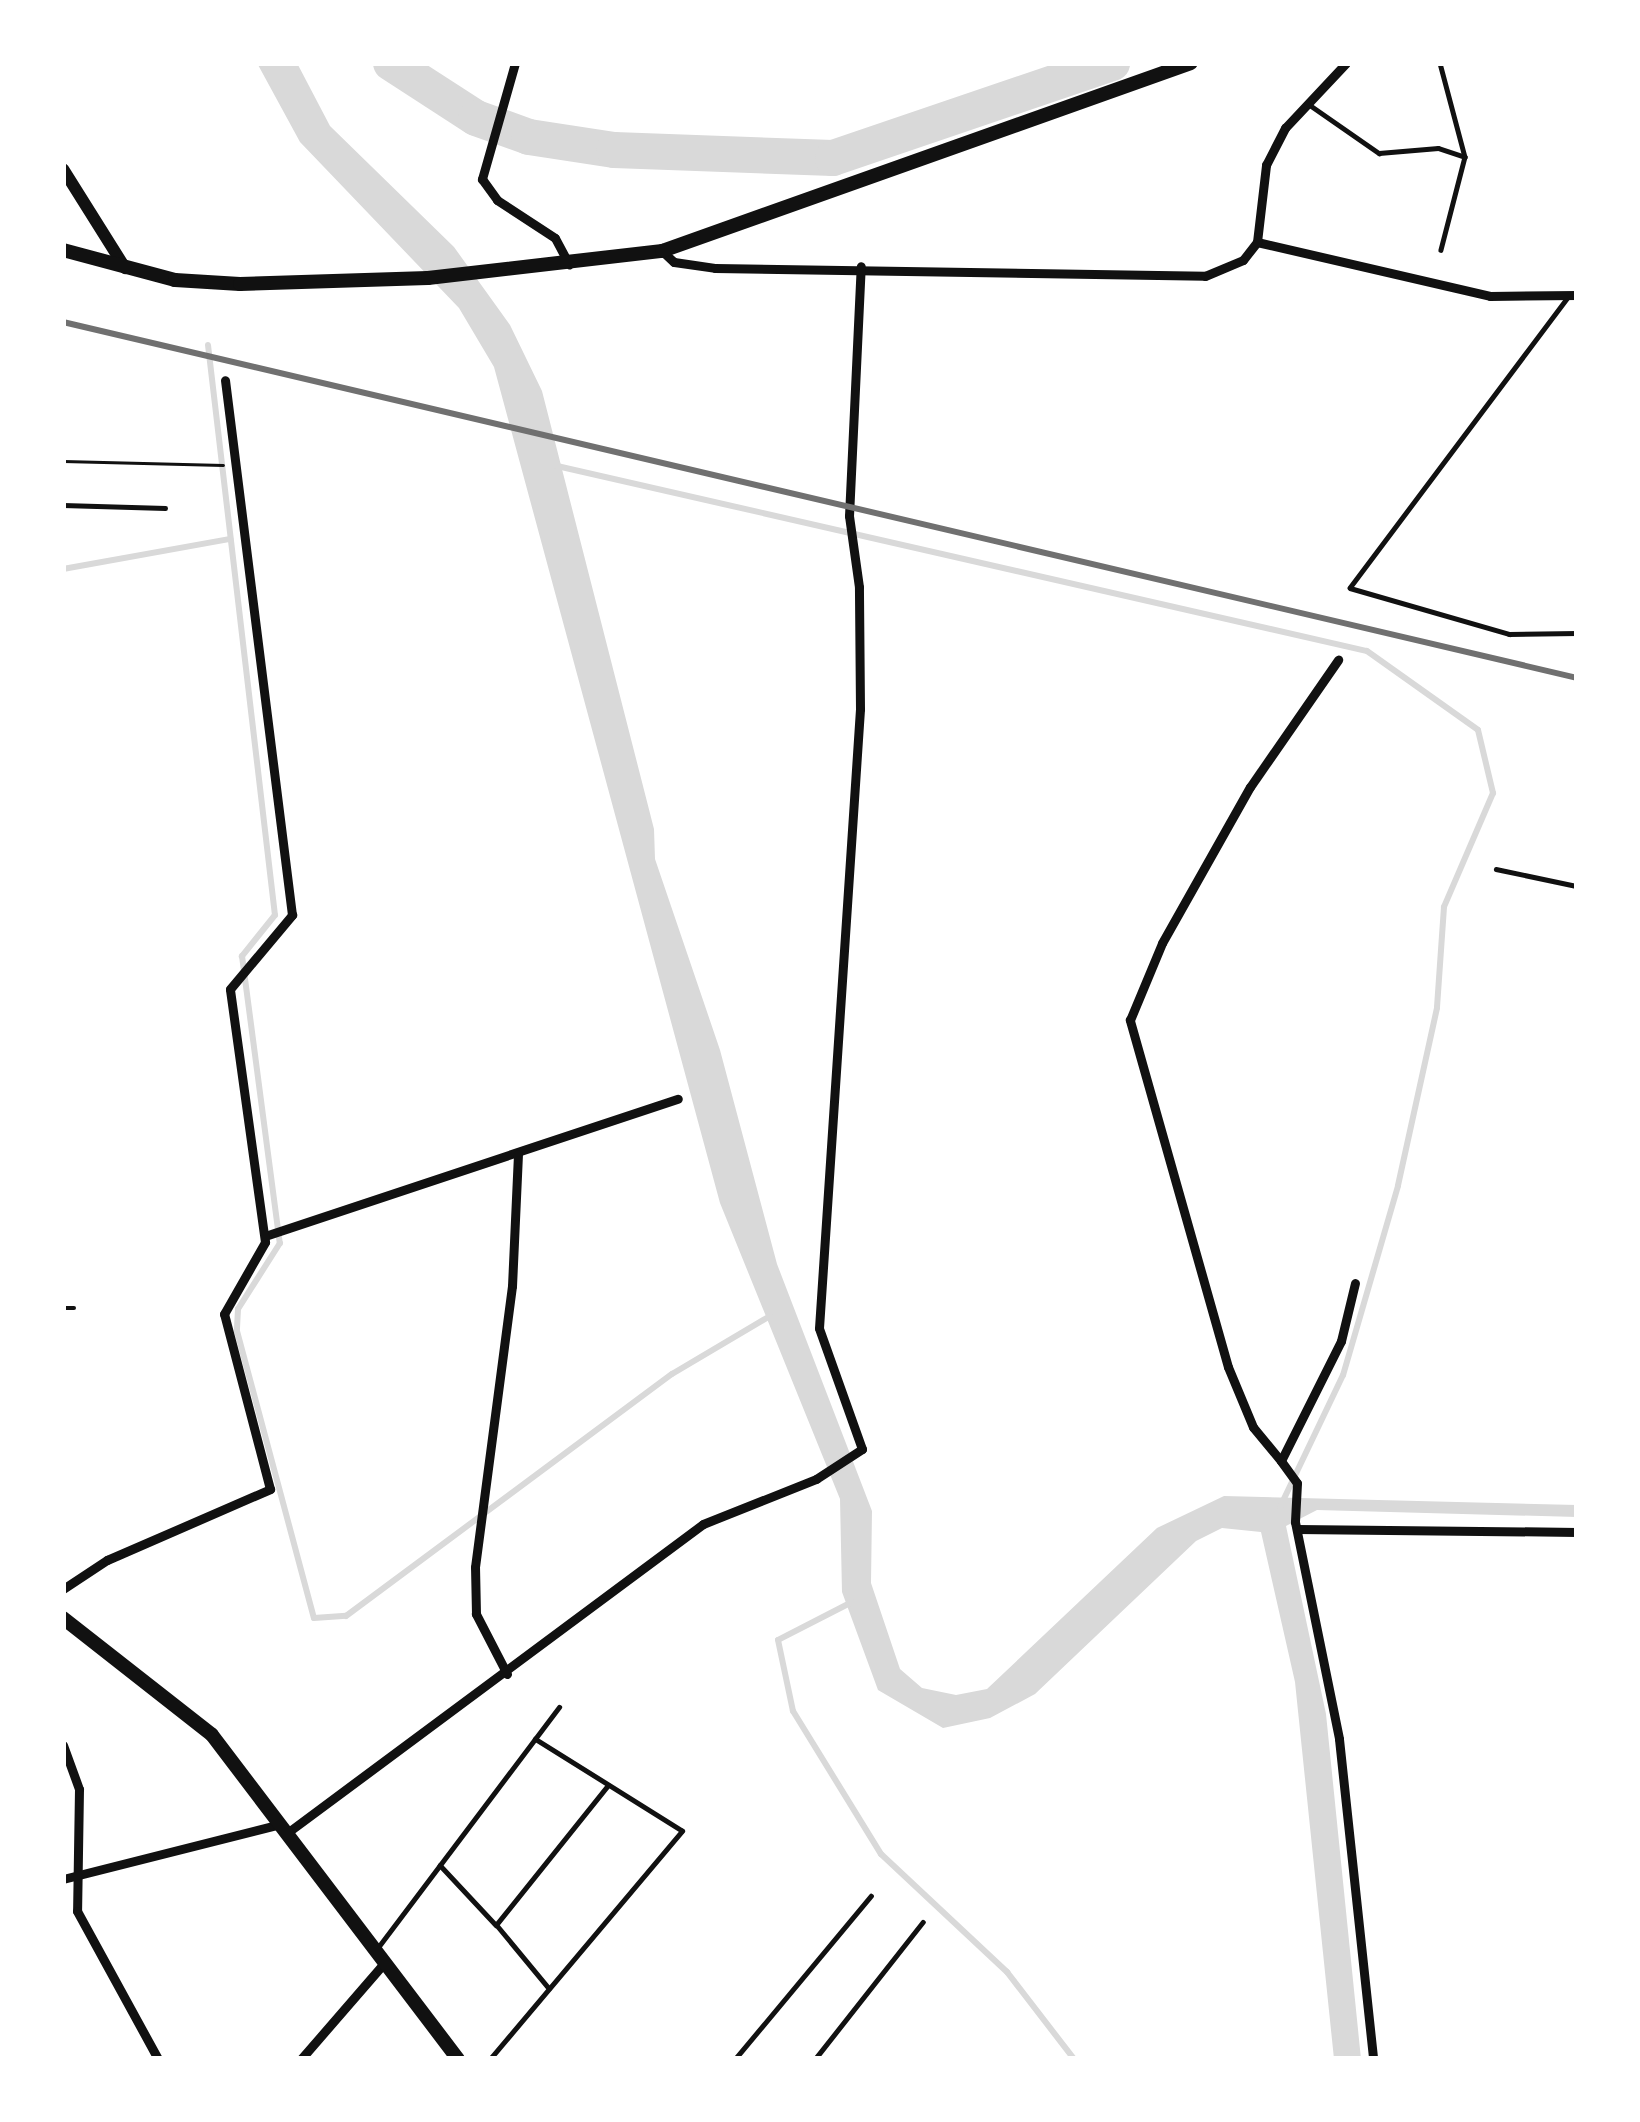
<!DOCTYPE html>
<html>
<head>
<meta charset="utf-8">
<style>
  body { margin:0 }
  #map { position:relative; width:1640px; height:2122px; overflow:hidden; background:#fff; font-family:"Asap Condensed",sans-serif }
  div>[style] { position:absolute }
  .water>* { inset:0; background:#d9d9d9 }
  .stream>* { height:6px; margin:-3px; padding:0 3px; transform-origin:3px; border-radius:3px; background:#d9d9d9 }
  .river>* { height:36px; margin:-18px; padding:0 18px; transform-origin:18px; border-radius:18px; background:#d9d9d9 }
  .path>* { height:3px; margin:-1.5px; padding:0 1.5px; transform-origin:1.5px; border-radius:1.5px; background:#111 }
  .service>* { height:4.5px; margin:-2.25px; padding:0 2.25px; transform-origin:2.25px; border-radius:2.25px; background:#111 }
  .minor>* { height:9px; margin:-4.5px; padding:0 4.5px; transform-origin:4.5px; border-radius:4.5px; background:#111 }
  .tertiary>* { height:12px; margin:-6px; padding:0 6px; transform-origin:6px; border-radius:6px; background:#111 }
  .secondary>* { height:14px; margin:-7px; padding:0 7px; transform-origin:7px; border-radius:7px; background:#111 }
  .rail>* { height:6px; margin:-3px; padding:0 3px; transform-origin:3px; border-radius:3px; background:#707070 }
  span { translate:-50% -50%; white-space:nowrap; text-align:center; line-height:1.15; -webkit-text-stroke:12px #fff; paint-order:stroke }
  .frame { position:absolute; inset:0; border:66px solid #fff; pointer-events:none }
</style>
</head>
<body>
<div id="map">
  <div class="water">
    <div style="clip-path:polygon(257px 63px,297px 63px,330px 126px,454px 247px,510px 325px,542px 391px,654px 829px,655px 859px,720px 1050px,777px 1264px,872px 1511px,871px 1583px,900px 1669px,922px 1688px,956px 1695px,987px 1689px,1157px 1528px,1224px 1496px,1577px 1505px,1577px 1517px,1317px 1510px,1286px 1526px,1326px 1714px,1361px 2059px,1334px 2059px,1295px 1682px,1261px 1532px,1222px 1528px,1196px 1541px,1035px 1694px,990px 1718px,943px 1728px,878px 1690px,842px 1592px,840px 1499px,720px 1203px,494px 367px,459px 308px,300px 142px)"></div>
  </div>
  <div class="stream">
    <div style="left:208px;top:345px;width:574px;rotate:83.3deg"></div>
    <div style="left:275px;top:915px;width:53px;rotate:128.8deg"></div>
    <div style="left:242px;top:956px;width:290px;rotate:82.5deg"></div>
    <div style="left:280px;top:1243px;width:78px;rotate:122.5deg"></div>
    <div style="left:238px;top:1309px;width:22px;rotate:93deg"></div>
    <div style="left:237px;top:1331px;width:297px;rotate:75deg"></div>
    <div style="left:314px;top:1618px;width:32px;rotate:-4deg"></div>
    <div style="left:346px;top:1616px;width:406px;rotate:-36.6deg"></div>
    <div style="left:672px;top:1374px;width:114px;rotate:-30.6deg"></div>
    <div style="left:557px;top:466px;width:831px;rotate:12.87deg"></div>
    <div style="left:1367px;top:651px;width:136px;rotate:35.4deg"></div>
    <div style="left:1478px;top:730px;width:65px;rotate:76.6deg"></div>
    <div style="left:1493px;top:793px;width:124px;rotate:113.3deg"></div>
    <div style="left:1444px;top:907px;width:101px;rotate:94deg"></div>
    <div style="left:1437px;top:1008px;width:182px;rotate:102.4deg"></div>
    <div style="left:1398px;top:1186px;width:197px;rotate:106.2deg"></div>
    <div style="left:1343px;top:1375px;width:146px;rotate:115.5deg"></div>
    <div style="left:63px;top:569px;width:170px;rotate:-10.2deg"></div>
    <div style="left:852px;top:1602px;width:83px;rotate:152.8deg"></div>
    <div style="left:778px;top:1640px;width:73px;rotate:78.1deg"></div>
    <div style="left:793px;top:1711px;width:168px;rotate:58.4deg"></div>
    <div style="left:881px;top:1854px;width:173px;rotate:43.1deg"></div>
    <div style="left:1007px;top:1972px;width:110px;rotate:52.4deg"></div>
  </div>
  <div class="river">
    <div style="left:391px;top:63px;width:101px;rotate:32.9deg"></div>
    <div style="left:476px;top:118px;width:56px;rotate:19.7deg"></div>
    <div style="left:529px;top:137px;width:86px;rotate:8.7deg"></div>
    <div style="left:614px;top:150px;width:219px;rotate:2.1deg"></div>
    <div style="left:833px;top:158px;width:295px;rotate:-18.8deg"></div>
  </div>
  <div class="path">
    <div style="left:63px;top:461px;width:160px;rotate:1.4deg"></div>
  </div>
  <div class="service">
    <div style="left:1440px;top:63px;width:97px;rotate:75.1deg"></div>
    <div style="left:1307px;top:103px;width:88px;rotate:34.8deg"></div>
    <div style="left:1379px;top:153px;width:59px;rotate:-4.8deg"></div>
    <div style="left:1438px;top:148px;width:28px;rotate:18deg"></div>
    <div style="left:1465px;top:157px;width:96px;rotate:104.5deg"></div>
    <div style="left:1570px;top:295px;width:366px;rotate:126.9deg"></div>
    <div style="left:1350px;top:588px;width:166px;rotate:16.1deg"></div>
    <div style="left:1509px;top:634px;width:68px;rotate:-0.8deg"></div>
    <div style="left:63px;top:505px;width:102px;rotate:1.7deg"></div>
    <div style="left:1496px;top:869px;width:83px;rotate:11.9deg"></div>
    <div style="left:63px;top:1308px;width:11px"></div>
    <div style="left:440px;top:1865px;width:82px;rotate:47deg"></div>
    <div style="left:376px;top:1950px;width:304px;rotate:-53deg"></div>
    <div style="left:549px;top:1989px;width:83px;rotate:-129.6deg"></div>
    <div style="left:496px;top:1925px;width:179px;rotate:-51.3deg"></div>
    <div style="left:490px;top:2059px;width:298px;rotate:-49.9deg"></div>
    <div style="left:682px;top:1831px;width:173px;rotate:-148deg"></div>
    <div style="left:735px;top:2059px;width:212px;rotate:-50.2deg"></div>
    <div style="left:815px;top:2059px;width:174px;rotate:-51.8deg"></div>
  </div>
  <div class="minor">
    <div style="left:515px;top:63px;width:121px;rotate:105.9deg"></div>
    <div style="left:482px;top:179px;width:26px;rotate:54deg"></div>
    <div style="left:497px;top:200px;width:69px;rotate:33.2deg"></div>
    <div style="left:555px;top:238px;width:30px;rotate:62deg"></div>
    <div style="left:1257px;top:242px;width:239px;rotate:13deg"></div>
    <div style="left:1490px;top:296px;width:87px;rotate:-0.7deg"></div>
    <div style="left:662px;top:251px;width:16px;rotate:43deg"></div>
    <div style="left:674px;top:262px;width:41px;rotate:8.3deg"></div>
    <div style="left:715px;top:268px;width:490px;rotate:0.9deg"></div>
    <div style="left:1205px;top:276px;width:41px;rotate:-22.8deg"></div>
    <div style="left:1243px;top:260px;width:23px;rotate:-52deg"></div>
    <div style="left:1257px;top:242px;width:78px;rotate:-83.3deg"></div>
    <div style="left:1266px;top:165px;width:42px;rotate:-62.8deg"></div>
    <div style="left:1285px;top:128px;width:89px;rotate:-46.8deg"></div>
    <div style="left:265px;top:1236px;width:435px;rotate:-18.4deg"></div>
    <div style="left:1355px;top:1283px;width:60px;rotate:103.6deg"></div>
    <div style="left:1341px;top:1341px;width:134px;rotate:116.6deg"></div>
    <div style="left:1281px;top:1461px;width:27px;rotate:54deg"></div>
    <div style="left:1297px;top:1483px;width:39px;rotate:93deg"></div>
    <div style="left:1295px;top:1522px;width:221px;rotate:78.5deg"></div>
    <div style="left:1339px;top:1739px;width:322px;rotate:83.9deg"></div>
    <div style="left:1281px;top:1461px;width:44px;rotate:-129.5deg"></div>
    <div style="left:1253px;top:1427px;width:65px;rotate:-112.6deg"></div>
    <div style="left:1228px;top:1367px;width:361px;rotate:-105.8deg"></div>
    <div style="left:1130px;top:1020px;width:83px;rotate:-67.4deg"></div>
    <div style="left:1162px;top:943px;width:179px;rotate:-60.6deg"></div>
    <div style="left:1250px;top:787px;width:155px;rotate:-55.3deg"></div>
    <div style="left:1297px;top:1529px;width:280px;rotate:0.6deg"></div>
    <div style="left:63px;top:1589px;width:53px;rotate:-33.4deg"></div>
    <div style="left:107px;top:1560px;width:178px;rotate:-23.5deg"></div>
    <div style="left:270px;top:1489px;width:181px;rotate:-104.7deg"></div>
    <div style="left:224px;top:1314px;width:83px;rotate:-60.3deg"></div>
    <div style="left:265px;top:1242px;width:255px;rotate:-97.9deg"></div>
    <div style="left:230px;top:989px;width:97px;rotate:-50deg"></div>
    <div style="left:292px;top:915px;width:539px;rotate:-97.14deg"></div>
    <div style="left:507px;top:1674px;width:68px;rotate:-117.3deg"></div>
    <div style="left:476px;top:1614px;width:47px;rotate:-91.2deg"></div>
    <div style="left:475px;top:1567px;width:283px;rotate:-82.5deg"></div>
    <div style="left:512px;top:1286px;width:132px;rotate:-87.4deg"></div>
    <div style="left:63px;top:1745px;width:47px;rotate:70deg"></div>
    <div style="left:79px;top:1789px;width:122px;rotate:90.9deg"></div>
    <div style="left:77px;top:1911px;width:169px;rotate:61.3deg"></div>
    <div style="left:287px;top:1833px;width:518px;rotate:-36.6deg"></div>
    <div style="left:703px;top:1524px;width:122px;rotate:-21.7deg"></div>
    <div style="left:816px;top:1479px;width:55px;rotate:-33.1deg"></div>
    <div style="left:862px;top:1449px;width:128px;rotate:-109.6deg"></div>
    <div style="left:819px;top:1328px;width:620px;rotate:-86.21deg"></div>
    <div style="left:860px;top:709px;width:122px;rotate:-90.5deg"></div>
    <div style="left:859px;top:587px;width:72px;rotate:-98deg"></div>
    <div style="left:849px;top:516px;width:250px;rotate:-87.3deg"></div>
    <div style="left:63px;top:1879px;width:225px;rotate:-14.2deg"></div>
    <div style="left:301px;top:2059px;width:128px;rotate:-49.1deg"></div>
  </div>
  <div class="tertiary">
    <div style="left:63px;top:169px;width:117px;rotate:57.9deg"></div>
  </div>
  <div class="secondary">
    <div style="left:63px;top:250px;width:116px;rotate:15deg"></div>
    <div style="left:175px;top:280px;width:65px;rotate:3.5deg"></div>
    <div style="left:240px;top:284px;width:188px;rotate:-1.8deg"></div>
    <div style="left:428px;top:278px;width:236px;rotate:-6.6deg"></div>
    <div style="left:662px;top:251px;width:561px;rotate:-19.56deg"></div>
    <div style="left:63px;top:1618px;width:189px;rotate:38.1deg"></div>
    <div style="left:212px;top:1735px;width:407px;rotate:52.8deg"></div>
  </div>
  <div class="rail">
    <div style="left:63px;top:322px;width:1555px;rotate:13.23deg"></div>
  </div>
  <div class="frame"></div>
</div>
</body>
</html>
